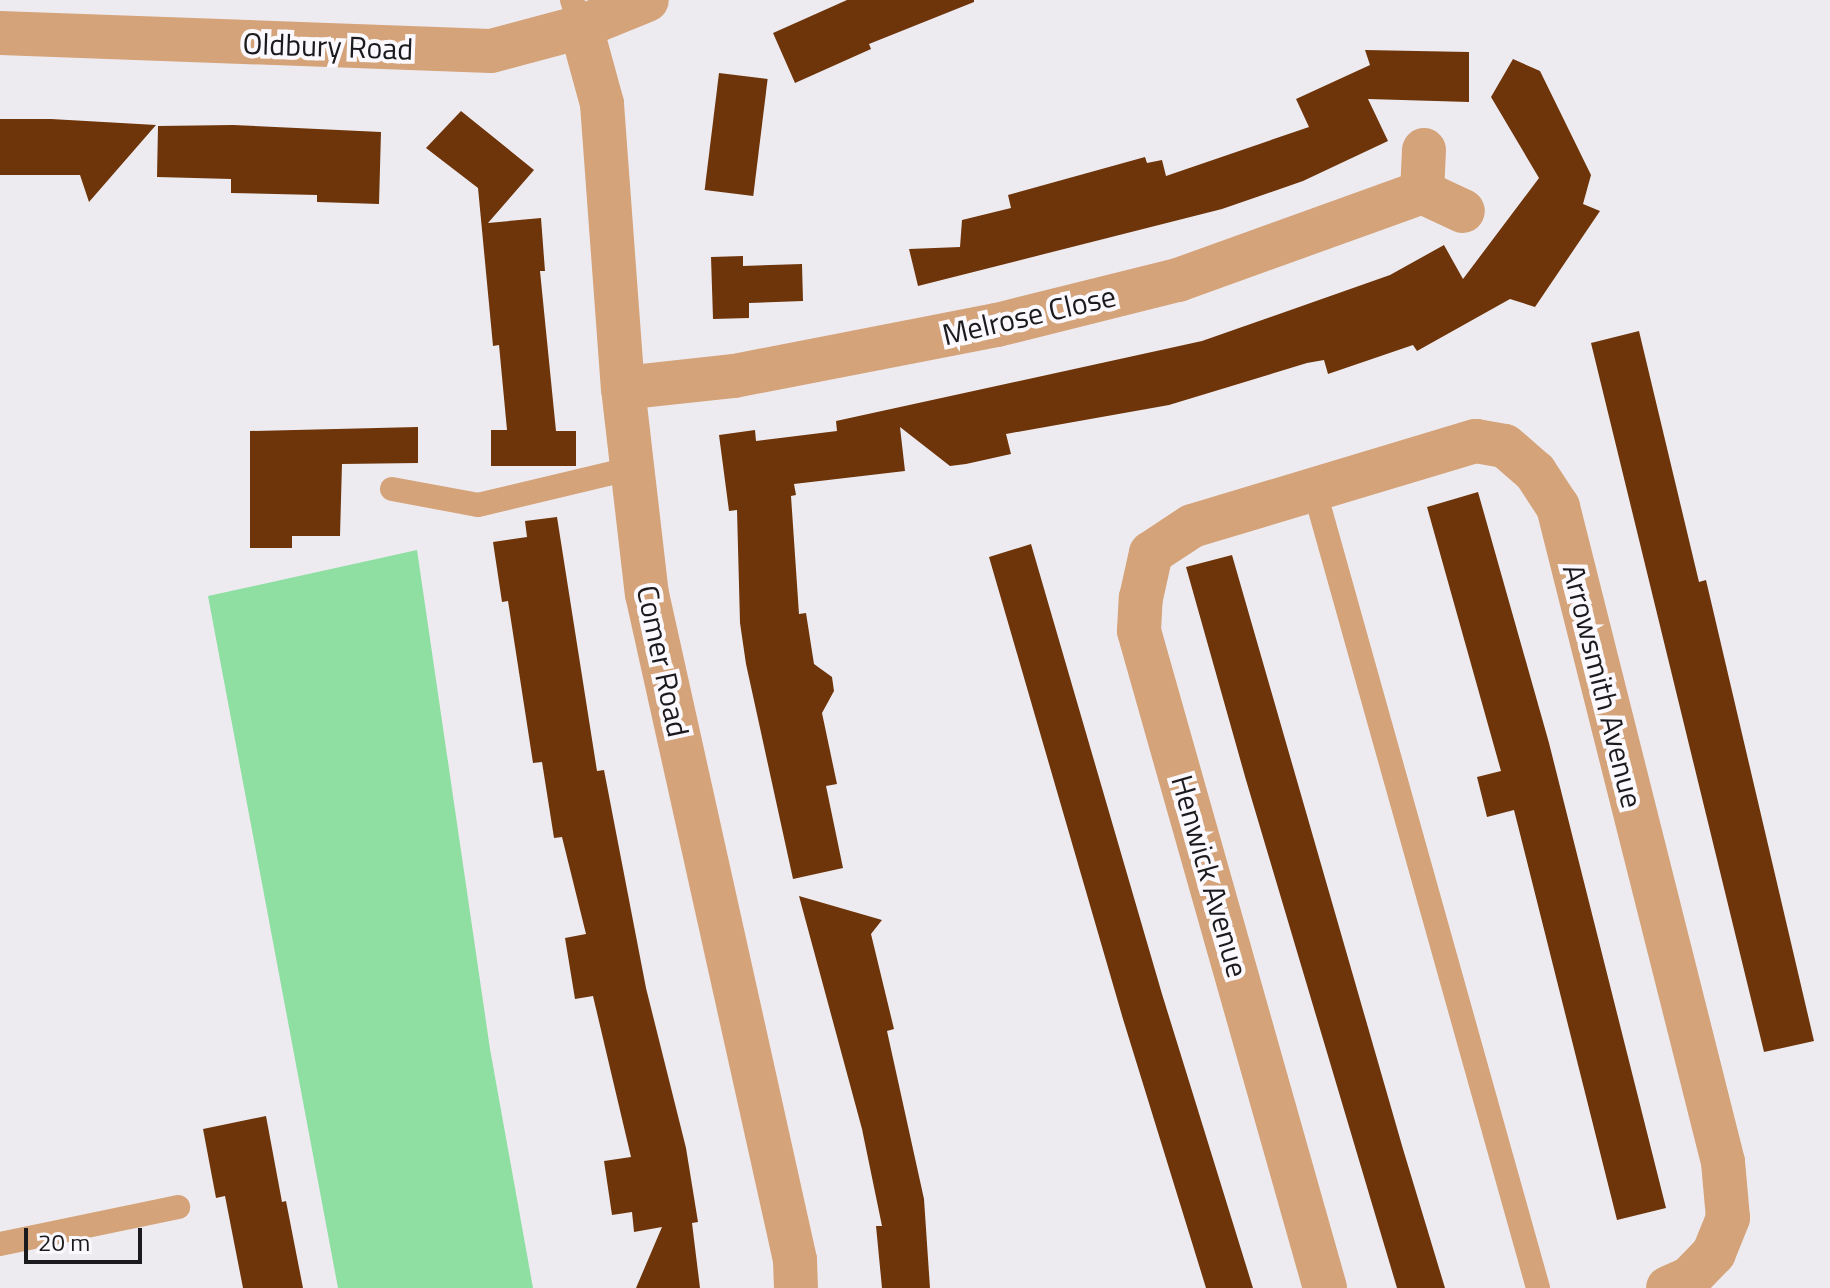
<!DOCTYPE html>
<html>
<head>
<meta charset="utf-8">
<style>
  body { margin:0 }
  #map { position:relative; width:1830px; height:1288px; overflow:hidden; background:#eeebf0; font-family:"Titillium Web",sans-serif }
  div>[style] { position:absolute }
  .green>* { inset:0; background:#8fdea2 }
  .building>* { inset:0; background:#6f350a; transform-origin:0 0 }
  .service>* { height:24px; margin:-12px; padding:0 12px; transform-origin:12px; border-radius:12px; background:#d4a379 }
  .minor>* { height:44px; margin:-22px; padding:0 22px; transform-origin:22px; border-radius:22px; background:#d4a379 }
  .tertiary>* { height:44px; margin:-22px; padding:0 22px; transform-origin:22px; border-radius:22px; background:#d4a379 }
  span { translate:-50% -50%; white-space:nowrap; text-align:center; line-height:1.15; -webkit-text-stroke:8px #fbf9fd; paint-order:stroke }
  .street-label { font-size:30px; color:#1b1a1c }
  .scale { position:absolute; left:24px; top:1228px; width:118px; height:36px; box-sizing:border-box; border:4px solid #1b1a1c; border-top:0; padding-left:10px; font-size:24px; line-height:28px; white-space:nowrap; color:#1b1a1c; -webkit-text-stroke:6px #fbf9fd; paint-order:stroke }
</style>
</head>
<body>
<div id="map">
  <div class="green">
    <div style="clip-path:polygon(417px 550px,490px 1049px,533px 1288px,338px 1288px,208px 596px)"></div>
  </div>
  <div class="building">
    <div style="clip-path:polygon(847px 0,974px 0,974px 2px,869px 44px,871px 49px,795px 83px,773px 33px)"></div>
    <div style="clip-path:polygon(1365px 50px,1469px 52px,1469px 102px,1368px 99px,1388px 141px,1303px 181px,1222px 209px,918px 286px,909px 249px,960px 247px,962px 220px,1011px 208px,1008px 195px,1145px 157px,1147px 163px,1162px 160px,1166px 176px,1309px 127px,1296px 99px,1370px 65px)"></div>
    <div style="clip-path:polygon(1513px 59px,1540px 71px,1591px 175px,1583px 204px,1600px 211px,1535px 307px,1510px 299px,1417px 351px,1413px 345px,1328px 374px,1324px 360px,1307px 363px,1169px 405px,1006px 434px,1011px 454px,966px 464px,950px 466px,900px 427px,905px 471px,794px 484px,796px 495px,791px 496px,799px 614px,806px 613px,814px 664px,832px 677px,834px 691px,822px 713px,837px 784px,826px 786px,843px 868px,793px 879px,746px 664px,740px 623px,737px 510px,729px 511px,719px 435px,755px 430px,756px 441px,837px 431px,836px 421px,1202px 341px,1390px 275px,1444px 245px,1463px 279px,1539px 178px,1491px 97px)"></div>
    <div style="left:719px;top:73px;width:49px;height:118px;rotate:7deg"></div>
    <div style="clip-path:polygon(461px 111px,534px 170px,488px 223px,541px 218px,545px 271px,540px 271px,556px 431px,576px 431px,576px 466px,491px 466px,491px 430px,507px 430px,499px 345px,493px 346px,478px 188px,426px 148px)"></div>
    <div style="clip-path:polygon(0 119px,51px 119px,156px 125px,89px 202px,80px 175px,0 175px)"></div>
    <div style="clip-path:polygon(233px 125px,381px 132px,379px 204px,317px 202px,317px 195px,231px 193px,231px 179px,157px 177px,158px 126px)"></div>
    <div style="clip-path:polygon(743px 256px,743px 266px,802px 264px,803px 301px,749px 303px,749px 318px,713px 319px,711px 257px)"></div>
    <div style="clip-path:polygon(1639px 331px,1699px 582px,1706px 580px,1814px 1041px,1764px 1052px,1591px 343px)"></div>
    <div style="clip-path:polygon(418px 427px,418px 463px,342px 464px,340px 536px,292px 536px,292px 548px,250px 548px,250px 431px)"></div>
    <div style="clip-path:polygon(1478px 492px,1549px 743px,1666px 1208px,1617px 1220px,1514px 810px,1487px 817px,1477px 777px,1501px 771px,1427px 507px)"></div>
    <div style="clip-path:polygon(557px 517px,597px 771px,604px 770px,646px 988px,686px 1148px,698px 1222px,692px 1223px,700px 1288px,636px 1288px,662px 1227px,634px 1232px,632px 1212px,612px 1215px,604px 1161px,631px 1157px,593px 996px,575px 999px,565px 938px,586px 934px,562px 837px,554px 838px,542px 762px,533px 763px,508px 601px,502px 602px,493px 542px,527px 537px,525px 521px)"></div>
    <div style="clip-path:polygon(1031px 544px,1162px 994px,1253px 1288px,1206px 1288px,1123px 1019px,989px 557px)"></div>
    <div style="clip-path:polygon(1232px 555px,1403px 1149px,1445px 1288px,1397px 1288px,1246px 780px,1186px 567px)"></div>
    <div style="clip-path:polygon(799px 896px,882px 920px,871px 934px,894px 1029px,887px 1031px,924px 1199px,930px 1288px,882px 1288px,876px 1226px,882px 1226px,862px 1129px)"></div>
    <div style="clip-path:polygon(266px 1116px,282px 1202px,286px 1201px,303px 1288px,243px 1288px,225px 1196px,216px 1198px,203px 1129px)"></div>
  </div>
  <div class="service">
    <div style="left:572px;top:0;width:28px;rotate:72deg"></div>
    <div style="left:392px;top:489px;width:87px;rotate:10.5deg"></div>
    <div style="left:478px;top:505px;width:159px;rotate:-13.4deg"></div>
    <div style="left:1315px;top:492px;width:827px;rotate:74.35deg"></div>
    <div style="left:0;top:1244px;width:182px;rotate:-11.7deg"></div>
  </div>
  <div class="minor">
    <div style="left:1424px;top:150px;width:42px;rotate:92.7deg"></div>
    <div style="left:1422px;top:192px;width:45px;rotate:24.9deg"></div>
    <div style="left:623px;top:388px;width:112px;rotate:-6.2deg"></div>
    <div style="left:734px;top:376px;width:268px;rotate:-11deg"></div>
    <div style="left:997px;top:325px;width:187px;rotate:-14deg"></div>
    <div style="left:1178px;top:280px;width:259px;rotate:-19.8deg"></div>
    <div style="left:1325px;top:1288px;width:683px;rotate:-105.81deg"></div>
    <div style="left:1139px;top:631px;width:33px;rotate:-87deg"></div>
    <div style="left:1141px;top:598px;width:46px;rotate:-77.5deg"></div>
    <div style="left:1151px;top:553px;width:49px;rotate:-33.4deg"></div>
    <div style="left:1192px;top:526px;width:296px;rotate:-16.7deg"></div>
    <div style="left:1476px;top:441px;width:29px;rotate:10deg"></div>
    <div style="left:1505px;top:446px;width:40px;rotate:41deg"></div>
    <div style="left:1535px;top:472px;width:42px;rotate:56.7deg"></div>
    <div style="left:1558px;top:507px;width:675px;rotate:75.86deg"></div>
    <div style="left:1723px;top:1162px;width:56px;rotate:84.9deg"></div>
    <div style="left:1728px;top:1218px;width:38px;rotate:112deg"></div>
    <div style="left:1714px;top:1253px;width:35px;rotate:134deg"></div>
    <div style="left:1690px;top:1278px;width:24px;rotate:156deg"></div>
  </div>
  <div class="tertiary">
    <div style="left:581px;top:27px;width:80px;rotate:74.7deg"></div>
    <div style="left:602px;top:104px;width:285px;rotate:85.8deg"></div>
    <div style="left:623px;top:388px;width:207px;rotate:83.4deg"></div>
    <div style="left:647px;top:594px;width:682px;rotate:77.47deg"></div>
    <div style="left:795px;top:1260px;width:28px;rotate:88deg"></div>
    <div style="left:0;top:33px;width:491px;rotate:2.1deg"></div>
    <div style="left:491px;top:51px;width:93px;rotate:-14.9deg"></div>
    <div style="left:581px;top:27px;width:71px;rotate:-22.2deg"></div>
  </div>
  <div class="street-label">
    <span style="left:328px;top:46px;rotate:2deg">Oldbury Road</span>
    <span style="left:1029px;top:315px;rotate:-13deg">Melrose Close</span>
    <span style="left:663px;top:661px;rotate:78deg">Comer Road</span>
    <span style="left:1603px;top:686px;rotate:76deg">Arrowsmith Avenue</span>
    <span style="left:1210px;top:876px;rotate:74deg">Henwick Avenue</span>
  </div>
  <div class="scale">20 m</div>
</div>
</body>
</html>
